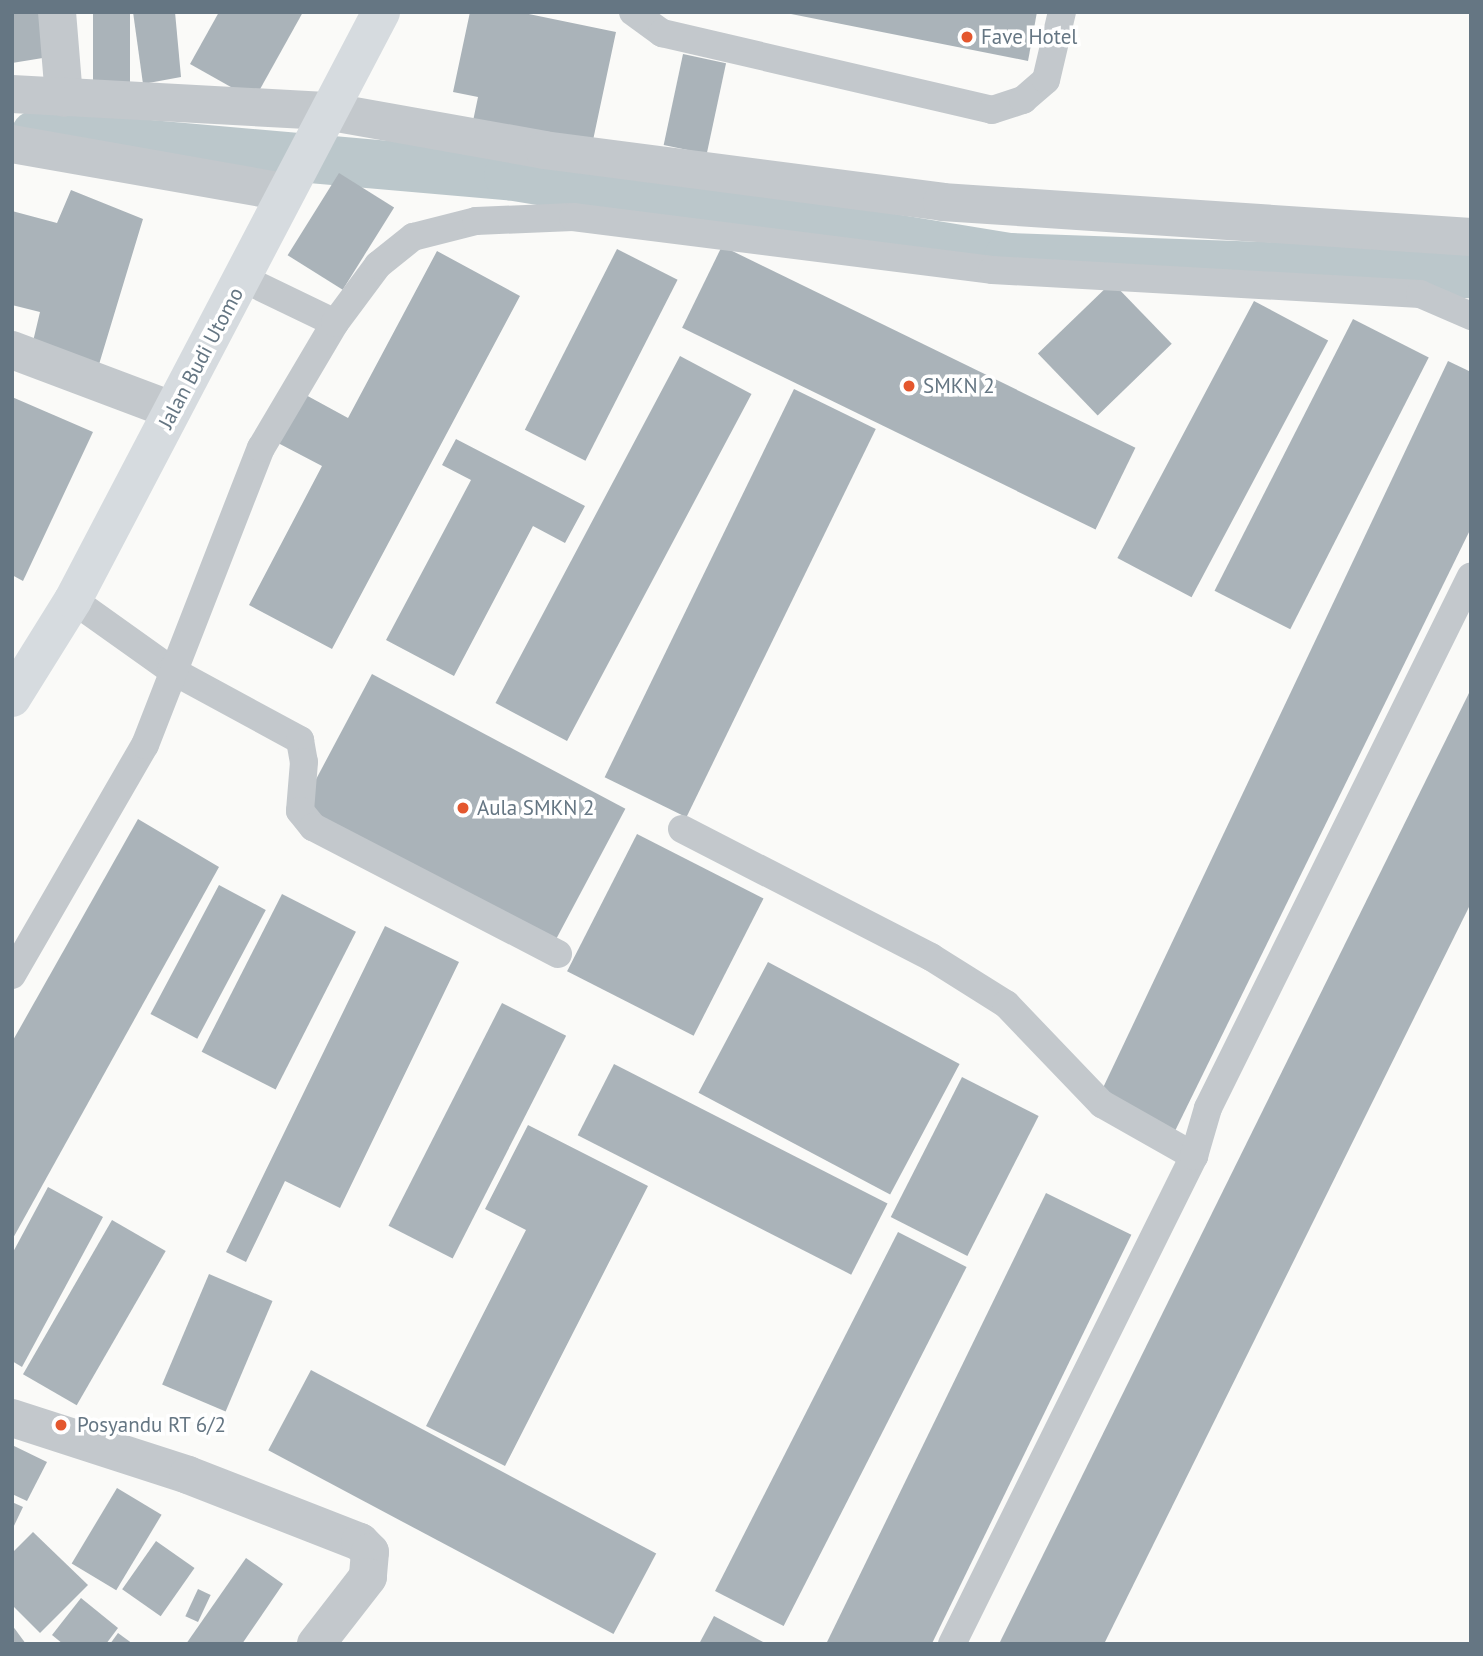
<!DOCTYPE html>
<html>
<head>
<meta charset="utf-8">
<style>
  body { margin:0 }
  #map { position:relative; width:1483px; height:1656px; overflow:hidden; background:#fafaf8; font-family:"PT Sans",sans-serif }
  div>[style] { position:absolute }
  .canal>* { height:49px; margin:-24.5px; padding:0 24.5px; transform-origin:24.5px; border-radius:24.5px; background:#bbc7cb }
  .building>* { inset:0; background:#aab3b9; transform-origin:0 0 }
  .lane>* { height:28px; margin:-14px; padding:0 14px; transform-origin:14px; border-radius:14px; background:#c3c8cc }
  .street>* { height:38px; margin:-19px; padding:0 19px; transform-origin:19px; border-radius:19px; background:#c3c8cc }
  .secondary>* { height:38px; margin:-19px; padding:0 19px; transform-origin:19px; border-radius:19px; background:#d6dbdf }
  .dots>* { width:19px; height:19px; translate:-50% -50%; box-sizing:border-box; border:4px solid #fff; border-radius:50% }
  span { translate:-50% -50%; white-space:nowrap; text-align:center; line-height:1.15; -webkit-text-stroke:7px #fff; paint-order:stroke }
  .poi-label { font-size:21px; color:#657683 }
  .left { translate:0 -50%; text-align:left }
  .street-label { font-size:21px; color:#657683 }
  .frame { position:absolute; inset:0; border:14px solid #657683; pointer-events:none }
</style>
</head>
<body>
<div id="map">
  <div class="canal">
    <div style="left:35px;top:134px;width:475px;rotate:5deg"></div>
    <div style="left:508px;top:175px;width:507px;rotate:9.31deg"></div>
    <div style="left:1008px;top:257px;width:463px;rotate:2deg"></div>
  </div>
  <div class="building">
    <div style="clip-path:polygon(12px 12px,48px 12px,55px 56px,12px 63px)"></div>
    <div style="left:93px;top:12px;width:37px;height:76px"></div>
    <div style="clip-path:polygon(133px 12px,175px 12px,181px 77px,143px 84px)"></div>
    <div style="clip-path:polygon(219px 12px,303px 12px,254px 100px,190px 64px)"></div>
    <div style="clip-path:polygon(470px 12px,519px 12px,616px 32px,592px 145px,473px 121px,478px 97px,453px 92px)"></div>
    <div style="clip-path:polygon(781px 12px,1037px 12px,1028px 61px)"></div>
    <div style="left:683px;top:54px;width:44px;height:93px;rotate:12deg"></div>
    <div style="left:339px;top:173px;width:65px;height:97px;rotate:32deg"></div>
    <div style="clip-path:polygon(71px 190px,143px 219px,97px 371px,30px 354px,40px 312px,12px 305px,12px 211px,57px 223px)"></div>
    <div style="left:722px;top:246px;width:460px;height:91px;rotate:26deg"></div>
    <div style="left:617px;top:249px;width:68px;height:203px;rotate:27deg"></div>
    <div style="clip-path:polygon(437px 251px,520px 296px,332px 649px,249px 605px,322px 466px,278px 443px,304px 394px,348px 418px)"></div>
    <div style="left:1112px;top:282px;width:86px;height:103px;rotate:46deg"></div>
    <div style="left:1254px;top:301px;width:84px;height:291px;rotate:28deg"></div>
    <div style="left:1353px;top:319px;width:85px;height:305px;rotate:27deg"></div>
    <div style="left:680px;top:356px;width:81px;height:393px;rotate:28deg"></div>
    <div style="clip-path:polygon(1448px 361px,1471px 372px,1471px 528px,1175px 1131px,1101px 1092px)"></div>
    <div style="left:794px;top:389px;width:91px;height:432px;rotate:26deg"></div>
    <div style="clip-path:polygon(12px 397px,93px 432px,23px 581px,12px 575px)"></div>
    <div style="clip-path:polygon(456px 439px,585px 506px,565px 543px,533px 526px,454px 676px,386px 640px,471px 480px,442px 465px)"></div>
    <div style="left:372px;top:674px;width:287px;height:150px;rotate:28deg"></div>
    <div style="clip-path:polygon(1471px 689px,1471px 903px,1104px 1644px,999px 1644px)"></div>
    <div style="clip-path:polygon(138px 819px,219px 867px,12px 1240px,12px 1042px)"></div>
    <div style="left:637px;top:834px;width:142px;height:154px;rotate:27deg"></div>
    <div style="left:219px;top:885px;width:53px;height:146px;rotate:28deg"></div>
    <div style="left:282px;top:894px;width:83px;height:177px;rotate:27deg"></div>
    <div style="clip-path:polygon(385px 926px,459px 962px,340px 1208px,285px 1181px,246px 1262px,226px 1252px)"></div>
    <div style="left:768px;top:962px;width:217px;height:148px;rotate:28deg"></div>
    <div style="left:502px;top:1003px;width:72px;height:250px;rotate:27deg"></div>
    <div style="left:614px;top:1064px;width:307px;height:80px;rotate:27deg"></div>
    <div style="left:962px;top:1077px;width:86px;height:157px;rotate:27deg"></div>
    <div style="clip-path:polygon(528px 1125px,648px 1186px,505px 1466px,426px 1426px,526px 1230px,485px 1209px)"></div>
    <div style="clip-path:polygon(48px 1187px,103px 1217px,22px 1367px,12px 1361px,12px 1254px)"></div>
    <div style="left:1046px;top:1193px;width:95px;height:502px;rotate:26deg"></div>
    <div style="left:112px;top:1220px;width:62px;height:178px;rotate:30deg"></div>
    <div style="left:898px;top:1232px;width:77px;height:403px;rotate:27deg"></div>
    <div style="left:209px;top:1274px;width:69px;height:120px;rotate:23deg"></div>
    <div style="left:311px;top:1370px;width:391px;height:91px;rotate:28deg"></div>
    <div style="clip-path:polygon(12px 1445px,47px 1462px,27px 1501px,12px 1494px)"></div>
    <div style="left:117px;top:1488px;width:52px;height:88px;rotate:31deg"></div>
    <div style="clip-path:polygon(12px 1502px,23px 1507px,12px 1530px)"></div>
    <div style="clip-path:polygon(33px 1532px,88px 1585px,40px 1633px,12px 1605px,12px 1553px)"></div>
    <div style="left:156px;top:1541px;width:47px;height:59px;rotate:35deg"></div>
    <div style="clip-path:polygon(246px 1558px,283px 1584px,242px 1644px,186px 1644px)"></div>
    <div style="left:198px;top:1589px;width:14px;height:30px;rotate:25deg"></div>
    <div style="clip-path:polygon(81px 1598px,118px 1628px,106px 1644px,63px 1644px,52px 1635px)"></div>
    <div style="clip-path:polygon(714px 1616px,767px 1644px,699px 1644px)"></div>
    <div style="clip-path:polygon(12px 1625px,26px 1644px,12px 1644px)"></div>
    <div style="clip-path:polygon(118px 1633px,133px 1644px,110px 1644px)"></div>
  </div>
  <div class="lane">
    <div style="left:633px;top:12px;width:36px;rotate:36deg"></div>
    <div style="left:662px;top:33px;width:339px;rotate:13.1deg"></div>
    <div style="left:992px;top:110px;width:33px;rotate:-18deg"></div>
    <div style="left:1023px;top:100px;width:30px;rotate:-41deg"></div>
    <div style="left:1046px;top:80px;width:70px;rotate:-76.8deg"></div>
    <div style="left:244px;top:279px;width:101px;rotate:25.8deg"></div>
    <div style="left:73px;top:600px;width:120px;rotate:35.5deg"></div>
    <div style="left:171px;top:670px;width:147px;rotate:28.5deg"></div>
    <div style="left:300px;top:740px;width:22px;rotate:80deg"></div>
    <div style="left:304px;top:762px;width:49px;rotate:94.7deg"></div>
    <div style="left:300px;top:811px;width:21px;rotate:51deg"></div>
    <div style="left:313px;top:827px;width:276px;rotate:27.4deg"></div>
    <div style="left:682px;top:829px;width:280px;rotate:27.2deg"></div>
    <div style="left:931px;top:957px;width:89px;rotate:32.1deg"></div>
    <div style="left:1006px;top:1004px;width:139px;rotate:46.2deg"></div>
    <div style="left:1102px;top:1104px;width:106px;rotate:29.5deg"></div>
    <div style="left:12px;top:975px;width:266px;rotate:-60deg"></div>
    <div style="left:145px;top:745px;width:319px;rotate:-68.7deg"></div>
    <div style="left:261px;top:448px;width:145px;rotate:-59.4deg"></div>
    <div style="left:335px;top:323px;width:72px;rotate:-53.4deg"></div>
    <div style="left:378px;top:265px;width:45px;rotate:-38.7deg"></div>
    <div style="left:413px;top:237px;width:65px;rotate:-14.3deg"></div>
    <div style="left:476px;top:221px;width:97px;rotate:-2.4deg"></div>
    <div style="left:573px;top:217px;width:422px;rotate:7.2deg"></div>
    <div style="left:992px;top:270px;width:429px;rotate:3.2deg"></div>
    <div style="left:1420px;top:294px;width:56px;rotate:23.3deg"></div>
    <div style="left:952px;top:1644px;width:545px;rotate:-63.62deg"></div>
    <div style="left:1194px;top:1156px;width:50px;rotate:-73.7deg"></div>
    <div style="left:1208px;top:1108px;width:593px;rotate:-63.69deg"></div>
  </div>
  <div class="street">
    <div style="left:57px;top:12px;width:86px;rotate:85.3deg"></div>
    <div style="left:12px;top:94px;width:314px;rotate:3.1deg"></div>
    <div style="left:326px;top:111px;width:221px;rotate:10.1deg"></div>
    <div style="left:544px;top:150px;width:401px;rotate:7.4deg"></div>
    <div style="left:942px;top:202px;width:530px;rotate:3.79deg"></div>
    <div style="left:12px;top:144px;width:277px;rotate:10deg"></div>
    <div style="left:12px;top:350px;width:171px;rotate:20.6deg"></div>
    <div style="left:12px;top:1418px;width:185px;rotate:17.9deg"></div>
    <div style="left:188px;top:1475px;width:185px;rotate:21.3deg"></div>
    <div style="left:360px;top:1542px;width:14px;rotate:45deg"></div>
    <div style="left:370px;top:1552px;width:25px;rotate:95deg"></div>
    <div style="left:368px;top:1577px;width:85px;rotate:127.8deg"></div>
  </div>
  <div class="secondary">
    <div style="left:12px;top:698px;width:115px;rotate:-58.1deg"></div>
    <div style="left:73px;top:600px;width:664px;rotate:-62.35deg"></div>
  </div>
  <div class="dots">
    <div style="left:967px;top:37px;background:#e4572e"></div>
    <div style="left:909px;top:386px;background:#e4572e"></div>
    <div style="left:463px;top:808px;background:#e4572e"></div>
    <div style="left:61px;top:1425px;background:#e4572e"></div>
  </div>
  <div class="poi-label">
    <span class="left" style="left:981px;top:37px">Fave Hotel</span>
    <span class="left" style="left:923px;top:386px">SMKN 2</span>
    <span class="left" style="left:477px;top:808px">Aula SMKN 2</span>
    <span class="left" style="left:77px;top:1425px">Posyandu RT 6/2</span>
  </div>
  <div class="street-label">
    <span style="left:201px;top:358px;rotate:-62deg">Jalan Budi Utomo</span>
  </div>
  <div class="frame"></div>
</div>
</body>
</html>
